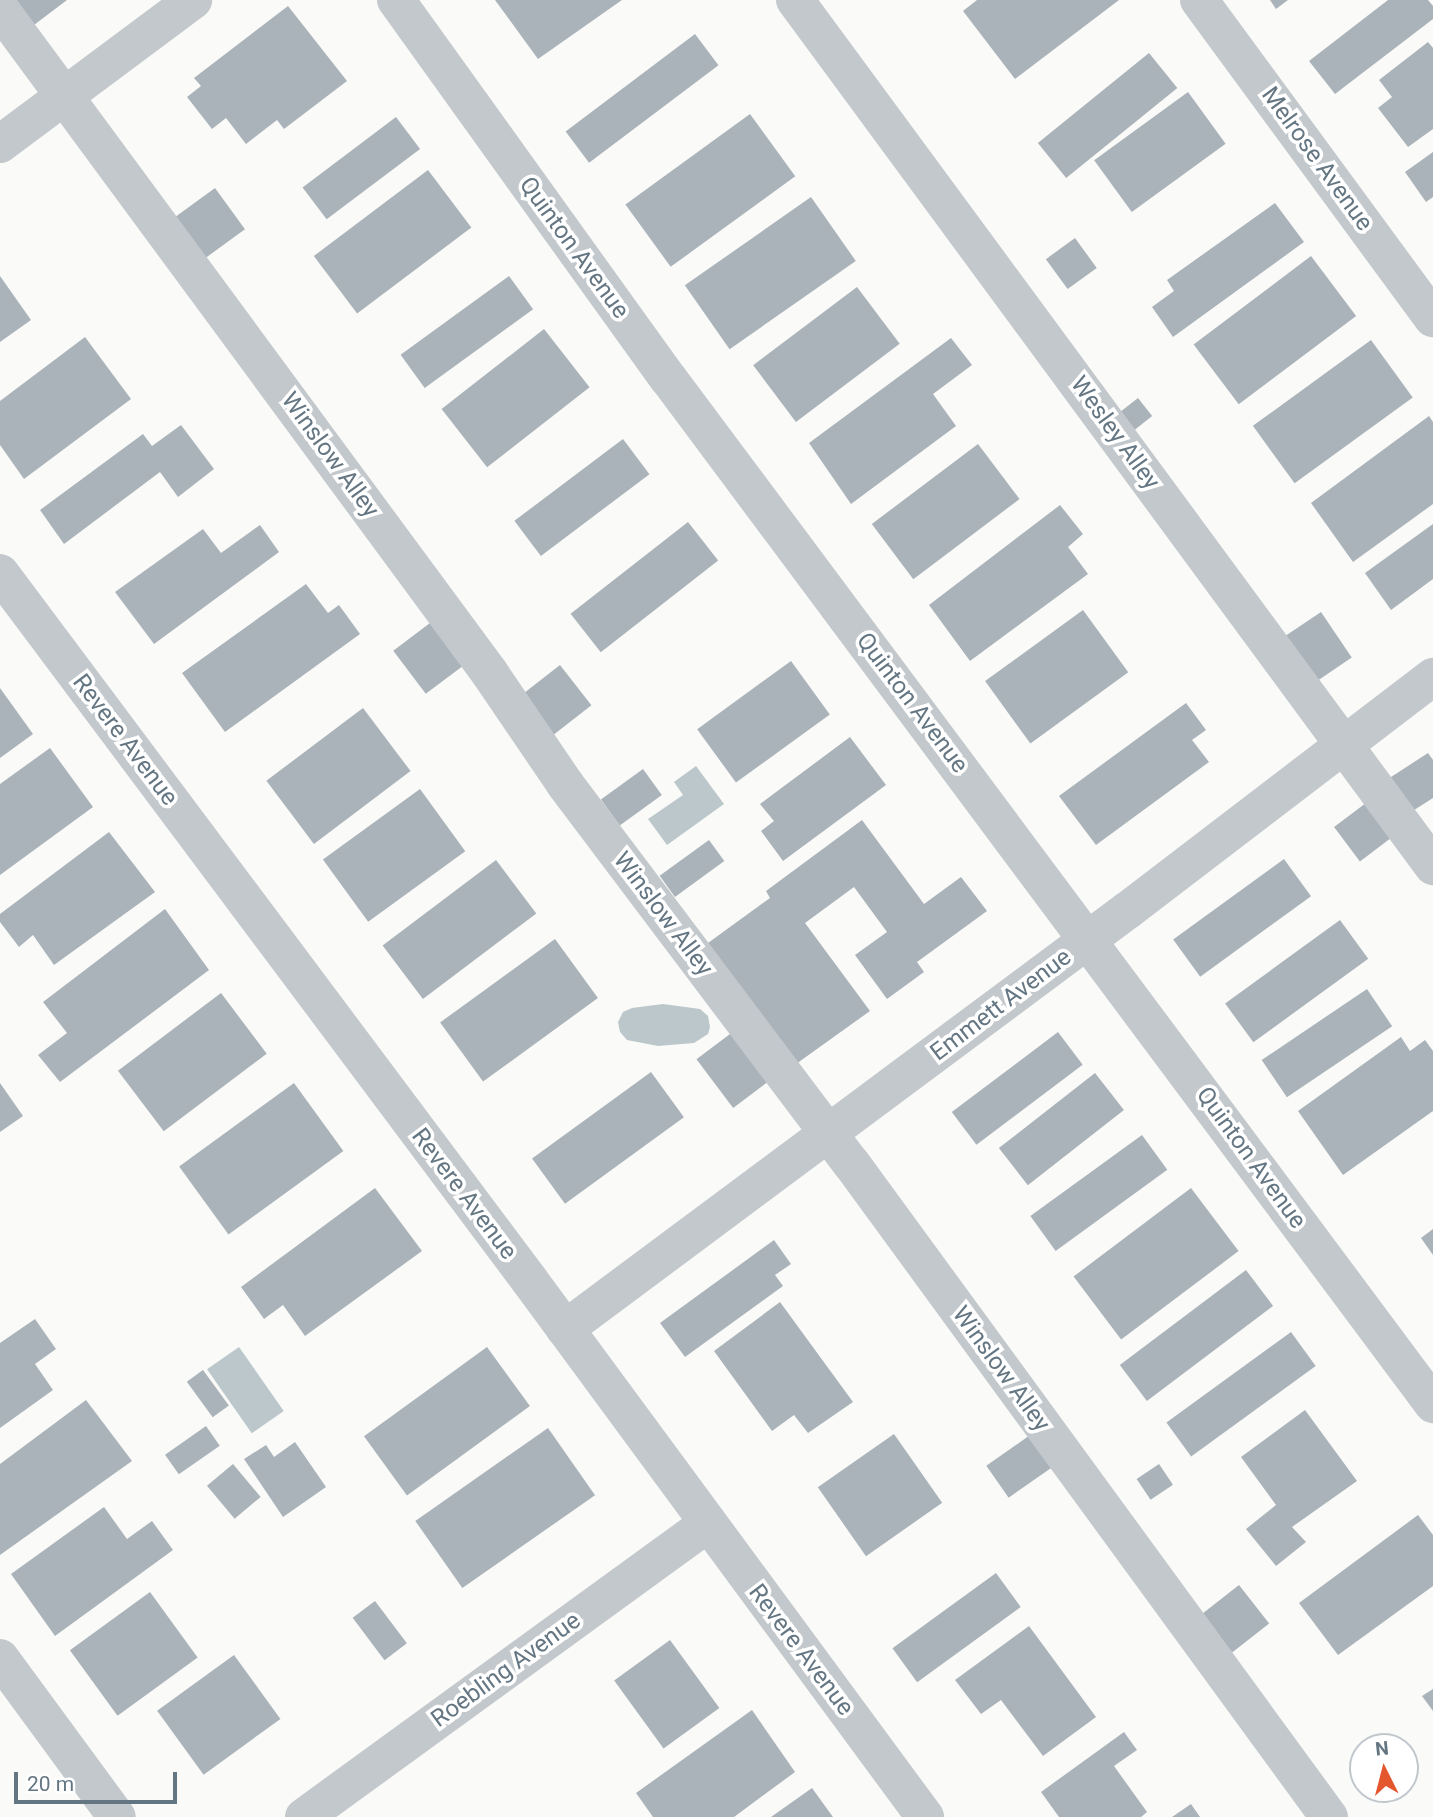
<!DOCTYPE html>
<html>
<head>
<meta charset="utf-8">
<style>
  body { margin:0 }
  #map { position:relative; width:1433px; height:1817px; overflow:hidden; background:#fafaf8; font-family:Roboto,sans-serif }
  div>[style] { position:absolute }
  .water>* { inset:0; background:#bbc7cb; transform-origin:0 0 }
  .building>* { inset:0; background:#aab3b9; transform-origin:0 0 }
  .minor>* { height:38px; margin:-19px; padding:0 19px; transform-origin:19px; border-radius:19px; background:#c3c8cc }
  span { translate:-50% -50%; white-space:nowrap; text-align:center; line-height:1.15; -webkit-text-stroke:7px #fff; paint-order:stroke }
  .street-label { font-size:24px; color:#657683 }
  .north { position:absolute; left:1349px; top:1733px; width:70px; height:70px; box-sizing:border-box; background:#fff; border:2px solid #c1c8cd; border-radius:50%; rotate:354deg; font-size:19px; font-weight:700; line-height:28px; text-align:center; color:#657683 }
  .north::after { content:''; display:block; margin:auto; width:24px; height:32px; background:#e4572e; clip-path:polygon(50% 0,100% 100%,50% 72%,0 100%) }
  .scale { position:absolute; left:14px; top:1772px; width:163px; height:32px; box-sizing:border-box; border:4px solid #657683; border-top:0; padding-left:9px; font-size:21px; line-height:24px; white-space:nowrap; color:#657683; -webkit-text-stroke:5px #fff; paint-order:stroke }
</style>
</head>
<body>
<div id="map">
  <div class="water">
    <div style="clip-path:polygon(696px 766px,724px 804px,667px 845px,648px 819px,683px 795px,674px 782px)"></div>
    <div style="clip-path:polygon(663px 1004px,700px 1009px,708px 1016px,710px 1027px,708px 1034px,694px 1043px,658px 1046px,627px 1040px,620px 1032px,618px 1022px,623px 1012px,632px 1008px)"></div>
    <div style="left:239px;top:1347px;width:78px;height:39px;rotate:55deg"></div>
  </div>
  <div class="building">
    <div style="clip-path:polygon(15px 0,67px 0,34px 25px)"></div>
    <div style="clip-path:polygon(495px 0,622px 0,538px 59px)"></div>
    <div style="clip-path:polygon(977px 0,1119px 0,1015px 79px,963px 11px)"></div>
    <div style="clip-path:polygon(1270px 0,1288px 0,1276px 9px)"></div>
    <div style="clip-path:polygon(1388px 0,1428px 0,1433px 6px,1433px 19px,1335px 94px,1309px 61px)"></div>
    <div style="clip-path:polygon(288px 6px,347px 81px,284px 129px,277px 120px,246px 144px,226px 118px,212px 129px,187px 97px,201px 86px,194px 78px)"></div>
    <div style="left:695px;top:34px;width:39px;height:162px;rotate:53deg"></div>
    <div style="clip-path:polygon(1428px 42px,1433px 48px,1433px 129px,1408px 147px,1378px 108px,1392px 97px,1379px 80px)"></div>
    <div style="left:1149px;top:53px;width:45px;height:143px;rotate:51deg"></div>
    <div style="left:1188px;top:92px;width:64px;height:116px;rotate:54deg"></div>
    <div style="left:750px;top:114px;width:77px;height:154px;rotate:54deg"></div>
    <div style="left:396px;top:117px;width:40px;height:117px;rotate:53deg"></div>
    <div style="clip-path:polygon(1433px 152px,1433px 197px,1426px 202px,1405px 172px)"></div>
    <div style="left:428px;top:170px;width:72px;height:143px;rotate:53deg"></div>
    <div style="left:215px;top:188px;width:51px;height:56px;rotate:54deg"></div>
    <div style="left:811px;top:197px;width:78px;height:154px;rotate:55deg"></div>
    <div style="clip-path:polygon(1275px 203px,1304px 242px,1173px 337px,1152px 307px,1174px 291px,1167px 280px)"></div>
    <div style="left:1075px;top:238px;width:37px;height:36px;rotate:54deg"></div>
    <div style="left:1311px;top:256px;width:75px;height:147px;rotate:53deg"></div>
    <div style="clip-path:polygon(0 276px,31px 320px,0 342px)"></div>
    <div style="left:509px;top:276px;width:41px;height:134px;rotate:54deg"></div>
    <div style="left:857px;top:287px;width:71px;height:130px;rotate:53deg"></div>
    <div style="left:544px;top:329px;width:74px;height:130px;rotate:52deg"></div>
    <div style="clip-path:polygon(85px 337px,131px 399px,24px 479px,0 445px,0 401px)"></div>
    <div style="clip-path:polygon(951px 338px,972px 365px,933px 394px,956px 426px,851px 504px,809px 443px)"></div>
    <div style="left:1371px;top:340px;width:71px;height:146px;rotate:54deg"></div>
    <div style="left:1138px;top:398px;width:23px;height:26px;rotate:52deg"></div>
    <div style="clip-path:polygon(1429px 416px,1433px 422px,1433px 504px,1353px 562px,1311px 503px)"></div>
    <div style="clip-path:polygon(181px 425px,214px 469px,178px 497px,160px 472px,64px 544px,40px 510px,143px 434px,152px 446px)"></div>
    <div style="left:623px;top:439px;width:44px;height:136px;rotate:53deg"></div>
    <div style="left:978px;top:444px;width:69px;height:133px;rotate:53deg"></div>
    <div style="clip-path:polygon(1060px 505px,1083px 534px,1068px 547px,1088px 574px,970px 661px,929px 605px)"></div>
    <div style="left:688px;top:522px;width:49px;height:149px;rotate:52deg"></div>
    <div style="clip-path:polygon(1433px 524px,1433px 579px,1391px 610px,1365px 573px)"></div>
    <div style="clip-path:polygon(260px 525px,279px 552px,154px 644px,115px 592px,203px 529px,221px 553px)"></div>
    <div style="clip-path:polygon(306px 584px,328px 613px,339px 605px,360px 634px,225px 732px,182px 673px)"></div>
    <div style="left:1083px;top:610px;width:77px;height:121px;rotate:54deg"></div>
    <div style="left:1321px;top:612px;width:55px;height:44px;rotate:56deg"></div>
    <div style="left:434px;top:620px;width:54px;height:51px;rotate:53deg"></div>
    <div style="left:791px;top:661px;width:66px;height:116px;rotate:54deg"></div>
    <div style="left:560px;top:665px;width:51px;height:50px;rotate:52deg"></div>
    <div style="clip-path:polygon(0 688px,33px 734px,0 758px)"></div>
    <div style="clip-path:polygon(1186px 703px,1206px 730px,1192px 740px,1209px 762px,1096px 845px,1059px 796px)"></div>
    <div style="left:363px;top:708px;width:79px;height:121px;rotate:53deg"></div>
    <div style="clip-path:polygon(850px 737px,886px 785px,783px 861px,761px 831px,774px 821px,760px 804px)"></div>
    <div style="clip-path:polygon(50px 748px,93px 807px,0 875px,0 784px)"></div>
    <div style="clip-path:polygon(1428px 753px,1433px 760px,1433px 798px,1411px 812px,1388px 779px)"></div>
    <div style="left:643px;top:769px;width:32px;height:52px;rotate:54deg"></div>
    <div style="left:420px;top:789px;width:77px;height:120px;rotate:54deg"></div>
    <div style="left:1366px;top:803px;width:43px;height:40px;rotate:53deg"></div>
    <div style="clip-path:polygon(862px 820px,924px 904px,961px 877px,987px 911px,917px 962px,924px 972px,887px 999px,855px 955px,887px 932px,854px 887px,805px 923px,870px 1011px,796px 1064px,708px 943px,770px 898px,766px 891px)"></div>
    <div style="clip-path:polygon(109px 832px,155px 892px,54px 965px,33px 935px,19px 947px,0 922px,0 914px)"></div>
    <div style="left:709px;top:840px;width:26px;height:61px;rotate:54deg"></div>
    <div style="left:1284px;top:859px;width:46px;height:137px;rotate:54deg"></div>
    <div style="left:496px;top:860px;width:67px;height:142px;rotate:53deg"></div>
    <div style="clip-path:polygon(165px 909px,209px 970px,60px 1082px,38px 1055px,67px 1033px,43px 1002px)"></div>
    <div style="left:1340px;top:920px;width:48px;height:142px;rotate:54deg"></div>
    <div style="left:555px;top:939px;width:73px;height:142px;rotate:54deg"></div>
    <div style="left:1367px;top:989px;width:45px;height:127px;rotate:56deg"></div>
    <div style="left:221px;top:993px;width:76px;height:129px;rotate:53deg"></div>
    <div style="left:734px;top:1031px;width:61px;height:47px;rotate:53deg"></div>
    <div style="left:1058px;top:1032px;width:41px;height:133px;rotate:53deg"></div>
    <div style="clip-path:polygon(1401px 1037px,1410px 1051px,1425px 1040px,1433px 1051px,1433px 1111px,1343px 1175px,1298px 1111px)"></div>
    <div style="left:651px;top:1072px;width:56px;height:147px;rotate:54deg"></div>
    <div style="left:1095px;top:1073px;width:47px;height:122px;rotate:52deg"></div>
    <div style="clip-path:polygon(0 1083px,23px 1116px,0 1132px)"></div>
    <div style="left:294px;top:1083px;width:84px;height:142px;rotate:54deg"></div>
    <div style="left:1142px;top:1135px;width:43px;height:138px;rotate:54deg"></div>
    <div style="clip-path:polygon(375px 1188px,422px 1251px,305px 1336px,283px 1305px,264px 1319px,241px 1287px)"></div>
    <div style="left:1191px;top:1188px;width:79px;height:147px;rotate:53deg"></div>
    <div style="clip-path:polygon(1433px 1229px,1433px 1255px,1421px 1238px)"></div>
    <div style="clip-path:polygon(774px 1240px,791px 1264px,775px 1275px,783px 1286px,685px 1357px,660px 1323px)"></div>
    <div style="left:1246px;top:1270px;width:45px;height:158px;rotate:53deg"></div>
    <div style="clip-path:polygon(780px 1302px,853px 1402px,808px 1433px,794px 1415px,772px 1431px,714px 1351px)"></div>
    <div style="clip-path:polygon(35px 1319px,56px 1349px,35px 1364px,53px 1390px,0 1428px,0 1343px)"></div>
    <div style="left:1291px;top:1332px;width:42px;height:154px;rotate:54deg"></div>
    <div style="left:487px;top:1347px;width:73px;height:152px;rotate:54deg"></div>
    <div style="left:203px;top:1370px;width:44px;height:20px;rotate:54deg"></div>
    <div style="clip-path:polygon(86px 1400px,132px 1461px,0 1555px,0 1464px)"></div>
    <div style="clip-path:polygon(1305px 1410px,1357px 1481px,1292px 1527px,1306px 1542px,1276px 1566px,1246px 1529px,1276px 1505px,1241px 1457px)"></div>
    <div style="left:206px;top:1426px;width:24px;height:50px;rotate:55deg"></div>
    <div style="left:548px;top:1428px;width:82px;height:162px;rotate:55deg"></div>
    <div style="left:1033px;top:1433px;width:39px;height:57px;rotate:55deg"></div>
    <div style="left:894px;top:1434px;width:84px;height:93px;rotate:55deg"></div>
    <div style="clip-path:polygon(295px 1442px,326px 1487px,283px 1517px,244px 1459px,266px 1445px,274px 1457px)"></div>
    <div style="left:233px;top:1464px;width:43px;height:34px;rotate:50deg"></div>
    <div style="left:1159px;top:1464px;width:25px;height:27px;rotate:56deg"></div>
    <div style="clip-path:polygon(104px 1507px,127px 1539px,152px 1521px,173px 1550px,55px 1636px,11px 1574px)"></div>
    <div style="clip-path:polygon(1418px 1515px,1433px 1535px,1433px 1586px,1338px 1655px,1299px 1603px)"></div>
    <div style="left:996px;top:1573px;width:42px;height:128px;rotate:54deg"></div>
    <div style="left:1239px;top:1585px;width:49px;height:47px;rotate:52deg"></div>
    <div style="left:150px;top:1592px;width:81px;height:99px;rotate:54deg"></div>
    <div style="left:375px;top:1601px;width:53px;height:28px;rotate:53deg"></div>
    <div style="clip-path:polygon(1029px 1626px,1096px 1717px,1043px 1756px,1001px 1700px,981px 1714px,955px 1680px)"></div>
    <div style="left:670px;top:1640px;width:84px;height:69px;rotate:54deg"></div>
    <div style="left:234px;top:1655px;width:79px;height:95px;rotate:54deg"></div>
    <div style="clip-path:polygon(1433px 1689px,1433px 1711px,1422px 1696px)"></div>
    <div style="clip-path:polygon(752px 1710px,795px 1772px,734px 1817px,653px 1817px,636px 1793px)"></div>
    <div style="clip-path:polygon(1124px 1732px,1137px 1750px,1114px 1766px,1147px 1812px,1141px 1817px,1059px 1817px,1041px 1792px)"></div>
    <div style="clip-path:polygon(812px 1788px,833px 1817px,771px 1817px)"></div>
    <div style="clip-path:polygon(1191px 1804px,1200px 1817px,1172px 1817px)"></div>
  </div>
  <div class="minor">
    <div style="left:396px;top:0;width:466px;rotate:54.3deg"></div>
    <div style="left:668px;top:378px;width:1280px;rotate:53.29deg"></div>
    <div style="left:795px;top:0;width:1076px;rotate:53.62deg"></div>
    <div style="left:1199px;top:0;width:395px;rotate:53.7deg"></div>
    <div style="left:0;top:9px;width:824px;rotate:53.59deg"></div>
    <div style="left:489px;top:672px;width:135px;rotate:55.8deg"></div>
    <div style="left:565px;top:784px;width:475px;rotate:53deg"></div>
    <div style="left:851px;top:1163px;width:810px;rotate:53.84deg"></div>
    <div style="left:0;top:144px;width:241px;rotate:-36.7deg"></div>
    <div style="left:0;top:573px;width:884px;rotate:53.18deg"></div>
    <div style="left:530px;top:1281px;width:666px;rotate:53.61deg"></div>
    <div style="left:565px;top:1329px;width:702px;rotate:-36.66deg"></div>
    <div style="left:1128px;top:910px;width:384px;rotate:-37.4deg"></div>
    <div style="left:0;top:1658px;width:197px;rotate:53.7deg"></div>
    <div style="left:304px;top:1817px;width:499px;rotate:-36deg"></div>
  </div>
  <div class="street-label">
    <span style="left:1317px;top:159px;rotate:54deg">Melrose Avenue</span>
    <span style="left:574px;top:248px;rotate:54deg">Quinton Avenue</span>
    <span style="left:1115px;top:433px;rotate:54deg">Wesley Alley</span>
    <span style="left:330px;top:455px;rotate:54deg">Winslow Alley</span>
    <span style="left:912px;top:703px;rotate:53deg">Quinton Avenue</span>
    <span style="left:125px;top:740px;rotate:53deg">Revere Avenue</span>
    <span style="left:663px;top:914px;rotate:53deg">Winslow Alley</span>
    <span style="left:1001px;top:1005px;rotate:-37deg">Emmett Avenue</span>
    <span style="left:1251px;top:1158px;rotate:54deg">Quinton Avenue</span>
    <span style="left:464px;top:1194px;rotate:53deg">Revere Avenue</span>
    <span style="left:1001px;top:1369px;rotate:54deg">Winslow Alley</span>
    <span style="left:801px;top:1650px;rotate:53deg">Revere Avenue</span>
    <span style="left:506px;top:1670px;rotate:-36deg">Roebling Avenue</span>
  </div>
  <div class="north">N</div>
  <div class="scale">20 m</div>
</div>
</body>
</html>
